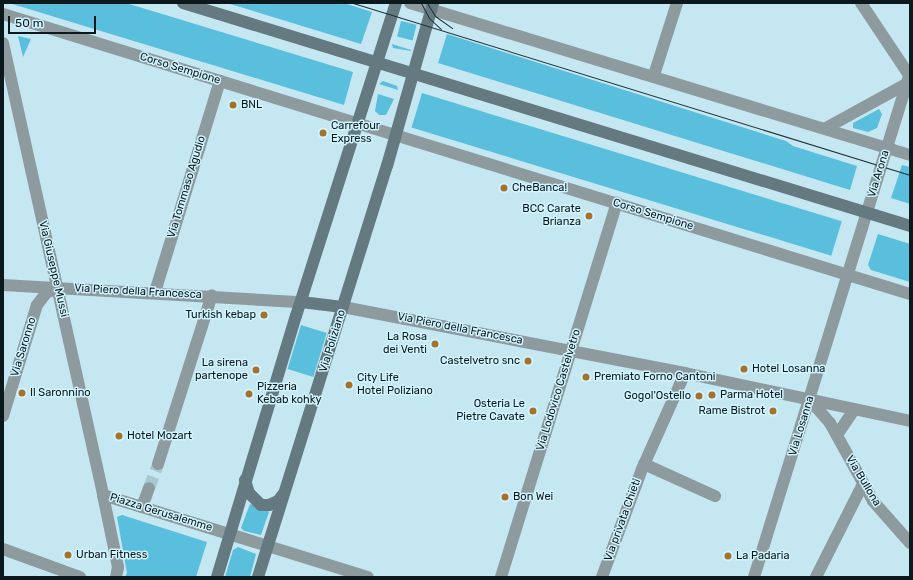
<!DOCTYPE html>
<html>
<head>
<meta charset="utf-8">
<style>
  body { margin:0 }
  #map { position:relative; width:913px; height:580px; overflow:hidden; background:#c4e7f2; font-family:Rubik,sans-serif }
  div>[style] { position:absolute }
  .green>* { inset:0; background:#5abfdc; transform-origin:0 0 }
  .street-tunnel>* { height:12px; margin-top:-6px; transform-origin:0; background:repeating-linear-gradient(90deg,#a8c8d2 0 12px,transparent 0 18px) }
  .street>* { height:12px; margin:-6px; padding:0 6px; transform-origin:6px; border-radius:6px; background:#8d9b9f }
  .secondary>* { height:12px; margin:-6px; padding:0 6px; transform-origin:6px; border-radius:6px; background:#647980 }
  .tram>* { height:1px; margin:-0.5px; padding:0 0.5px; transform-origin:0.5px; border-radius:0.5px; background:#203035 }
  .dots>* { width:11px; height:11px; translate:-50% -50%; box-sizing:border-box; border:2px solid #d1f4ff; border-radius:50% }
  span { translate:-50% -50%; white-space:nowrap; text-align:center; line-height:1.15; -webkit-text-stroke:3px #d1f4ff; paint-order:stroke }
  .street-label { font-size:11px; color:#0b181c }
  .poi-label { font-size:11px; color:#0b181c }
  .left { translate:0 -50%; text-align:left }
  .right { translate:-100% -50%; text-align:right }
  .frame { position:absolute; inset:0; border:4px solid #0b181c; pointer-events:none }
  .scale { position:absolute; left:8px; top:16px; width:88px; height:18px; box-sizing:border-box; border:2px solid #0b181c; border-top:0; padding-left:5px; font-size:12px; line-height:14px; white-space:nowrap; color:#0b181c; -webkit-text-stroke:3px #d1f4ff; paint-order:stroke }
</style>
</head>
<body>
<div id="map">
  <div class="green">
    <div style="clip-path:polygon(9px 3px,126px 3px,353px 72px,344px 105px)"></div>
    <div style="clip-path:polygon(227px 3px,344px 3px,372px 12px,361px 44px)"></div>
    <div style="left:401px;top:21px;width:16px;height:16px;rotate:14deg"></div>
    <div style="clip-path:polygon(447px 34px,786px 141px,793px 146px,857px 166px,850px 190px,438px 63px)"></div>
    <div style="clip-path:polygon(18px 36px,31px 39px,23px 57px)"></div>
    <div style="clip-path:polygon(392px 44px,411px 50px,411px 51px,393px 48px)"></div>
    <div style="clip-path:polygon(383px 81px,397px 86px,398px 90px,379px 84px)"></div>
    <div style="left:422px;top:93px;width:439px;height:36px;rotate:17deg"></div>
    <div style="clip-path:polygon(378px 94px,394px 99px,386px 115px,379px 115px,375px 111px)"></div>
    <div style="clip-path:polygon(879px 109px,882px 114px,877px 128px,868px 132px,853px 128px,853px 123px)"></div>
    <div style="clip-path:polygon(902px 165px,910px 167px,910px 204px,891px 198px)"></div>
    <div style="clip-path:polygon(878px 234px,910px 244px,910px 282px,871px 270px,868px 265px)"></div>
    <div style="left:301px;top:325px;width:27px;height:46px;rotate:17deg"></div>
    <div style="clip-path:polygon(250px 504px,266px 508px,269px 512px,261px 535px,244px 531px,241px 528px)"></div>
    <div style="clip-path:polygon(122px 515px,207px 542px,196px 577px,125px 577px,127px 573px,117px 517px)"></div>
    <div style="clip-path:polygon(238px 547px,256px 554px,250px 577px,225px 577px,233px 550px)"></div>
  </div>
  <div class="street-tunnel">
    <div style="left:149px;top:488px;width:26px;rotate:-69deg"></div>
  </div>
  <div class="street">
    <div style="left:410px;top:3px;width:523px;rotate:16.91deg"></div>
    <div style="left:861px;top:3px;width:87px;rotate:56.3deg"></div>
    <div style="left:3px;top:14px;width:949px;rotate:17.16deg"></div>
    <div style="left:3px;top:43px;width:463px;rotate:77.5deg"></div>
    <div style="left:103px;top:495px;width:74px;rotate:78.2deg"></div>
    <div style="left:118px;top:567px;width:10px;rotate:101deg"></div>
    <div style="left:654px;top:75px;width:76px;rotate:-72.3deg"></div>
    <div style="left:826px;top:128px;width:91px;rotate:-28.8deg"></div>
    <div style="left:3px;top:285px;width:298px;rotate:3.3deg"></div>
    <div style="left:155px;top:292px;width:221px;rotate:-72.9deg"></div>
    <div style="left:343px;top:307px;width:348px;rotate:10.9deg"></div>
    <div style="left:685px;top:373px;width:230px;rotate:12deg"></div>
    <div style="left:810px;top:400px;width:30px;rotate:49deg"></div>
    <div style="left:830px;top:423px;width:89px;rotate:61.1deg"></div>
    <div style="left:873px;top:501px;width:56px;rotate:48.6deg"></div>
    <div style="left:3px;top:416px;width:116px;rotate:-73deg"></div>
    <div style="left:37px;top:305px;width:15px;rotate:-53deg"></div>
    <div style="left:46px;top:293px;width:12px;rotate:-24deg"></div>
    <div style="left:837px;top:435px;width:30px;rotate:-56deg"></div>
    <div style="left:158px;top:464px;width:177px;rotate:-72.3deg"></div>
    <div style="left:644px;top:464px;width:78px;rotate:24.3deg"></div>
    <div style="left:103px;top:495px;width:277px;rotate:17.2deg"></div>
    <div style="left:142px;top:507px;width:20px;rotate:-70deg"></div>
    <div style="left:3px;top:549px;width:82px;rotate:20deg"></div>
    <div style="left:501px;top:577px;width:392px;rotate:-72.8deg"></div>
    <div style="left:602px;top:577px;width:115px;rotate:-69.7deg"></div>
    <div style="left:642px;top:469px;width:105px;rotate:-65.9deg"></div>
    <div style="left:754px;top:577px;width:528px;rotate:-72.8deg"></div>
    <div style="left:816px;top:577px;width:104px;rotate:-63.2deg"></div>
  </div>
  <div class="secondary">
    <div style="left:183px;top:3px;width:760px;rotate:17.05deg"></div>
    <div style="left:301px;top:302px;width:42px;rotate:6.8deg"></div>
    <div style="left:245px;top:480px;width:14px;rotate:73deg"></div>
    <div style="left:249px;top:493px;width:17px;rotate:45deg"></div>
    <div style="left:261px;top:505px;width:8px"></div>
    <div style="left:269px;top:505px;width:10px;rotate:-24deg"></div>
    <div style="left:278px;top:501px;width:10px;rotate:-53deg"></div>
    <div style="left:217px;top:577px;width:273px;rotate:-73.2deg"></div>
    <div style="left:296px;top:316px;width:329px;rotate:-72.3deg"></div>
    <div style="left:258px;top:577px;width:431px;rotate:-72.6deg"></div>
    <div style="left:387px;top:166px;width:169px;rotate:-74.2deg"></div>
  </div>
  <div class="tram">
    <div style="left:353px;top:3px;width:583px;rotate:17.16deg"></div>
    <div style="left:421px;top:3px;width:17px;rotate:62deg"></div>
    <div style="left:429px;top:18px;width:16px;rotate:43deg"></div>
    <div style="left:427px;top:3px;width:15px;rotate:58deg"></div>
    <div style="left:435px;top:16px;width:21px;rotate:35deg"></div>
  </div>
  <div class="dots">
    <div style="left:233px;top:105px;background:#a7712c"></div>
    <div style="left:323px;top:133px;background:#a7712c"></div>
    <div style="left:504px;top:188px;background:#a7712c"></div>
    <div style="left:589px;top:216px;background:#a7712c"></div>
    <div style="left:264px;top:315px;background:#a7712c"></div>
    <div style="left:435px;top:344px;background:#a7712c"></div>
    <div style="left:528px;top:361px;background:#a7712c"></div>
    <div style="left:744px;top:369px;background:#a7712c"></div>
    <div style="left:256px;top:370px;background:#a7712c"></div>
    <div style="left:586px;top:377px;background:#a7712c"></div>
    <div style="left:349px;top:385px;background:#a7712c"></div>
    <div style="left:22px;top:393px;background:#a7712c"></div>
    <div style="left:249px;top:394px;background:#a7712c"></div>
    <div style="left:712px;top:395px;background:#a7712c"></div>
    <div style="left:699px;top:396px;background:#a7712c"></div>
    <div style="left:533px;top:411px;background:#a7712c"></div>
    <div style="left:773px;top:411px;background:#a7712c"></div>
    <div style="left:119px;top:436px;background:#a7712c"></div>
    <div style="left:505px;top:497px;background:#a7712c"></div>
    <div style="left:68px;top:555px;background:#a7712c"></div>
    <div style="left:728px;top:556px;background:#a7712c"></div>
  </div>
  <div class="street-label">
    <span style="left:180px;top:69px;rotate:17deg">Corso Sempione</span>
    <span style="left:879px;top:174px;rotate:-73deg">Via Arona</span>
    <span style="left:187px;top:187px;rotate:-73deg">Via Tommaso Agudio</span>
    <span style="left:653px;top:215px;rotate:17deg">Corso Sempione</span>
    <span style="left:53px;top:269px;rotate:77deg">Via Giuseppe Mussi</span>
    <span style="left:138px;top:292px;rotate:3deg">Via Piero della Francesca</span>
    <span style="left:460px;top:329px;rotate:11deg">Via Piero della Francesca</span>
    <span style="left:333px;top:341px;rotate:-73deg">Via Poliziano</span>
    <span style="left:24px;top:347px;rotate:-73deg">Via Saronno</span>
    <span style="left:559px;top:390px;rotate:-73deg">Via Lodovico Castelvetro</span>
    <span style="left:802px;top:426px;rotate:-73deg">Via Losanna</span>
    <span style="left:863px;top:481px;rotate:59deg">Via Bullona</span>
    <span style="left:161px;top:513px;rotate:17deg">Piazza Gerusalemme</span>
    <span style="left:623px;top:520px;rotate:-70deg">Via privata Chieti</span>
  </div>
  <div class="poi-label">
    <span class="left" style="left:241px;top:105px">BNL</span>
    <span class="left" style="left:331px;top:133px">Carrefour<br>Express</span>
    <span class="left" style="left:512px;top:188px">CheBanca!</span>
    <span class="right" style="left:581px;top:216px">BCC Carate<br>Brianza</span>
    <span class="right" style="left:256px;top:315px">Turkish kebap</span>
    <span class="right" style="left:427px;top:344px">La Rosa<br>dei Venti</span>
    <span class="right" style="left:520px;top:361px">Castelvetro snc</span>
    <span class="right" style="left:248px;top:370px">La sirena<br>partenope</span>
    <span class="left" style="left:752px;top:369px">Hotel Losanna</span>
    <span class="left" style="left:594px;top:377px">Premiato Forno Cantoni</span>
    <span class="left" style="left:357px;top:385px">City Life<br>Hotel Poliziano</span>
    <span class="left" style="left:257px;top:394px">Pizzeria<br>Kebab kohky</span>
    <span class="left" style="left:30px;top:393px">Il Saronnino</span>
    <span class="left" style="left:720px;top:395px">Parma Hotel</span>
    <span class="right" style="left:691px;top:396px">Gogol'Ostello</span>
    <span class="right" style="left:525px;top:411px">Osteria Le<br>Pietre Cavate</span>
    <span class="right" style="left:765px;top:411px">Rame Bistrot</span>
    <span class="left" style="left:127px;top:436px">Hotel Mozart</span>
    <span class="left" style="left:513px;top:497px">Bon Wei</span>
    <span class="left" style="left:76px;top:555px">Urban Fitness</span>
    <span class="left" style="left:736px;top:556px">La Padaria</span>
  </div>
  <div class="frame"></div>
  <div class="scale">50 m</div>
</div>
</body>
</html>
